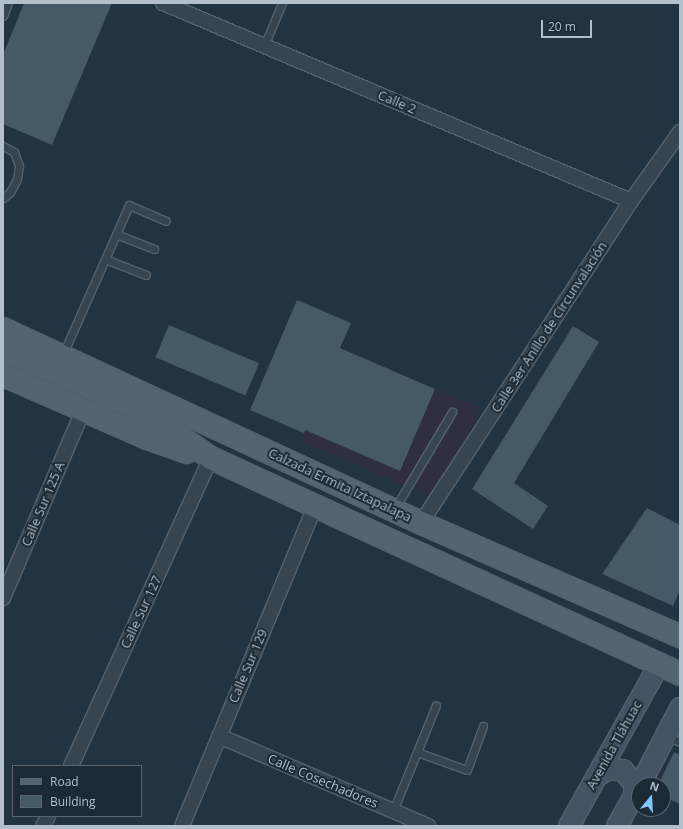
<!DOCTYPE html>
<html>
<head>
<meta charset="utf-8">
<style>
  body { margin:0 }
  #map { position:relative; width:683px; height:829px; overflow:hidden; background:#223341; font-family:"Open Sans",sans-serif }
  div>[style] { position:absolute }
  .medical>* { inset:0; background:#2f2f41; transform-origin:0 0 }
  .building>* { inset:0; background:#465967; transform-origin:0 0 }
  .roads { filter:drop-shadow(1px 0 #54626e) drop-shadow(-1px 0 #54626e) drop-shadow(0 1px #54626e) drop-shadow(0 -1px #54626e) }
  .service>* { height:7px; margin:-3.5px; padding:0 3.5px; transform-origin:3.5px; border-radius:3.5px; background:#364550 }
  .minor>* { height:14px; margin:-7px; padding:0 7px; transform-origin:7px; border-radius:7px; background:#364550 }
  .secondary>* { height:20px; margin:-10px; padding:0 10px; transform-origin:10px; border-radius:10px; background:#445464 }
  .primary>* { height:22px; margin:-11px; padding:0 11px; transform-origin:11px; border-radius:11px; background:#546470 }
  span { translate:-50% -50%; white-space:nowrap; text-align:center; line-height:1.15; -webkit-text-stroke:4px #1b2a35; paint-order:stroke }
  .street-label { font-size:13px; color:#b3bfcb }
  .frame { position:absolute; inset:0; border:4px solid #b3bfcb; pointer-events:none }
  .legend { position:absolute; left:12px; top:765px; width:130px; height:52px; box-sizing:border-box; background:#1b2a35; border:1px solid #586671; margin:0; padding:5px 7px; list-style:none; font-size:12px; color:#b3bfcb }
  .legend li { display:flex; align-items:center; gap:8px; height:20px }
  .legend b { width:20px; border:1px solid #586671 }
  .north { position:absolute; left:631px; top:777px; width:40px; height:40px; box-sizing:border-box; background:#1b2a35; border:1px solid #586671; border-radius:50%; rotate:18deg; font-size:11px; font-weight:700; line-height:16px; text-align:center; color:#b3bfcb }
  .north::after { content:''; display:block; margin:auto; width:14px; height:18px; background:#84c4ff; clip-path:polygon(50% 0,100% 100%,50% 72%,0 100%) }
  .scale { position:absolute; left:541px; top:20px; width:51px; height:18px; box-sizing:border-box; border:2px solid #b3bfcb; border-top:0; padding-left:5px; font-size:12px; line-height:14px; white-space:nowrap; color:#b3bfcb; -webkit-text-stroke:3px #1b2a35; paint-order:stroke }
</style>
</head>
<body>
<div id="map">
  <div class="medical">
    <div style="left:340px;top:348px;width:152px;height:101px;rotate:23deg"></div>
  </div>
  <div class="building">
    <div style="clip-path:polygon(24px 3px,112px 3px,52px 145px,3px 124px,3px 55px)"></div>
    <div style="clip-path:polygon(297px 300px,351px 323px,340px 348px,435px 389px,400px 471px,305px 430px,304px 433px,250px 410px)"></div>
    <div style="left:169px;top:325px;width:98px;height:35px;rotate:23deg"></div>
    <div style="clip-path:polygon(573px 326px,599px 342px,514px 483px,548px 506px,533px 529px,472px 489px)"></div>
    <div style="clip-path:polygon(647px 508px,680px 525px,680px 590px,673px 606px,602px 574px)"></div>
    <div style="clip-path:polygon(674px 752px,680px 755px,680px 804px,663px 796px,663px 785px,658px 785px)"></div>
  </div>
  <div class="roads">
    <div class="service">
      <div style="left:3px;top:16px;width:14px;rotate:-69deg"></div>
      <div style="left:264px;top:46px;width:47px;rotate:-67.3deg"></div>
      <div style="left:3px;top:146px;width:13px;rotate:29deg"></div>
      <div style="left:14px;top:152px;width:15px;rotate:70deg"></div>
      <div style="left:19px;top:166px;width:13px;rotate:99deg"></div>
      <div style="left:17px;top:179px;width:15px;rotate:118deg"></div>
      <div style="left:10px;top:192px;width:9px;rotate:139deg"></div>
      <div style="left:116px;top:234px;width:41px;rotate:21.5deg"></div>
      <div style="left:105px;top:259px;width:44px;rotate:21.3deg"></div>
      <div style="left:63px;top:354px;width:163px;rotate:-66.1deg"></div>
      <div style="left:129px;top:205px;width:40px;rotate:23.4deg"></div>
      <div style="left:395px;top:508px;width:112px;rotate:-59.3deg"></div>
      <div style="left:668px;top:737px;width:13px;rotate:23deg"></div>
      <div style="left:417px;top:752px;width:53px;rotate:19.8deg"></div>
      <div style="left:467px;top:770px;width:47px;rotate:-70deg"></div>
      <div style="left:393px;top:811px;width:114px;rotate:-67.9deg"></div>
    </div>
    <div class="minor">
      <div style="left:163px;top:3px;width:508px;rotate:22.93deg"></div>
      <div style="left:421px;top:523px;width:384px;rotate:-56.9deg"></div>
      <div style="left:631px;top:201px;width:85px;rotate:-54.6deg"></div>
      <div style="left:3px;top:598px;width:204px;rotate:-66.9deg"></div>
      <div style="left:219px;top:736px;width:228px;rotate:23.3deg"></div>
      <div style="left:71px;top:766px;width:338px;rotate:-65.6deg"></div>
      <div style="left:43px;top:826px;width:11px;rotate:-63deg"></div>
      <div style="left:182px;top:826px;width:347px;rotate:-67.4deg"></div>
    </div>
    <div class="secondary">
      <div style="left:596px;top:777px;width:15px;rotate:-32deg"></div>
      <div style="left:609px;top:769px;width:14px;rotate:4deg"></div>
      <div style="left:623px;top:770px;width:18px;rotate:52deg"></div>
      <div style="left:634px;top:784px;width:12px;rotate:90deg"></div>
      <div style="left:640px;top:785px;width:87px;rotate:-62.5deg"></div>
      <div style="left:569px;top:826px;width:184px;rotate:-60.8deg"></div>
      <div style="left:617px;top:826px;width:45px;rotate:-60.6deg"></div>
    </div>
    <div class="primary">
      <div style="left:3px;top:329px;width:461px;rotate:24.9deg"></div>
      <div style="left:421px;top:523px;width:283px;rotate:23.6deg"></div>
      <div style="left:3px;top:349px;width:149px;rotate:23.8deg"></div>
      <div style="left:139px;top:409px;width:87px;rotate:34.2deg"></div>
      <div style="left:211px;top:458px;width:516px;rotate:24.73deg"></div>
      <div style="left:3px;top:375px;width:157px;rotate:23.6deg"></div>
      <div style="left:147px;top:438px;width:42px;rotate:19.3deg"></div>
    </div>
  </div>
  <div class="street-label">
    <span style="left:397px;top:102px;rotate:23deg">Calle 2</span>
    <span style="left:549px;top:327px;rotate:-57deg">Calle 3er Anillo de Circunvalación</span>
    <span style="left:340px;top:485px;rotate:25deg">Calzada Ermita Iztapalapa</span>
    <span style="left:43px;top:504px;rotate:-67deg">Calle Sur 125 A</span>
    <span style="left:141px;top:612px;rotate:-65deg">Calle Sur 127</span>
    <span style="left:248px;top:666px;rotate:-67deg">Calle Sur 129</span>
    <span style="left:614px;top:745px;rotate:-61deg">Avenida Tláhuac</span>
    <span style="left:323px;top:781px;rotate:23deg">Calle Cosechadores</span>
  </div>
  <div class="frame"></div>
  <ul class="legend">
  <li><b style="height:5px;background:#546470"></b>Road</li>
  <li><b style="height:11px;background:#465967"></b>Building</li>
  </ul>
  <div class="north">N</div>
  <div class="scale">20 m</div>
</div>
</body>
</html>
